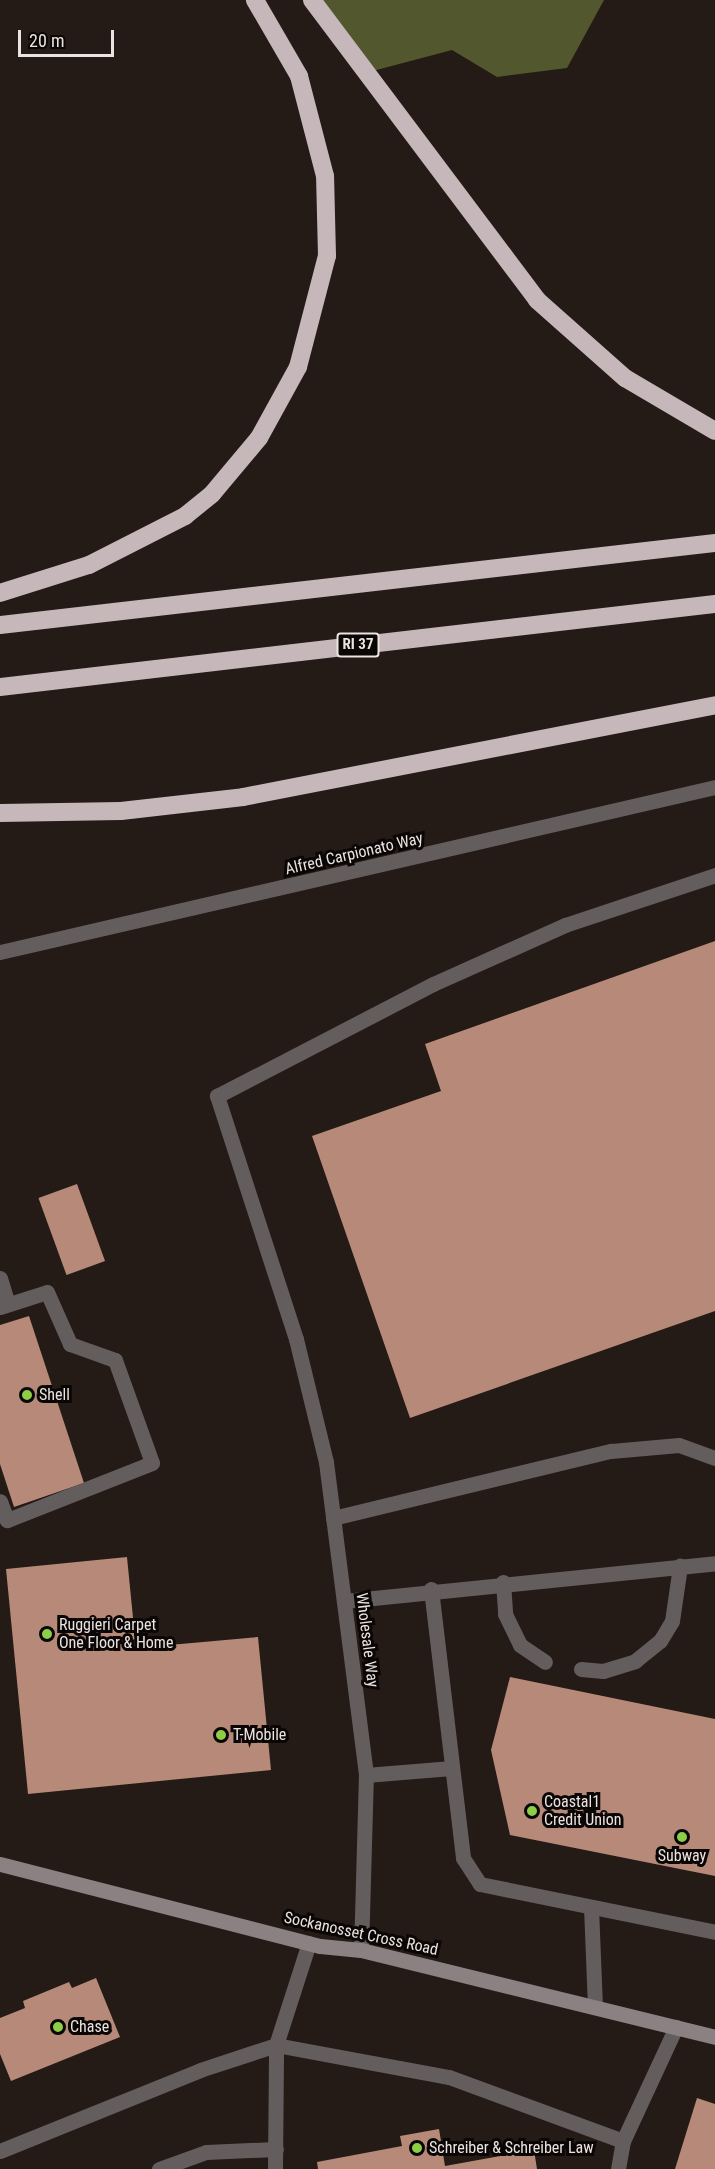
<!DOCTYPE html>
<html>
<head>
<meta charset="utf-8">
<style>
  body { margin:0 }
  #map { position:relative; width:715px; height:2169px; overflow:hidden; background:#241a16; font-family:"Roboto Condensed",sans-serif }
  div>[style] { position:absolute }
  .forest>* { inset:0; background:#53572e }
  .building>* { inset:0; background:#b68978; transform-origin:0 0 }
  .lane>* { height:15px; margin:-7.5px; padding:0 7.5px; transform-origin:7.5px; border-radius:7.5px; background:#635d5e }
  .street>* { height:15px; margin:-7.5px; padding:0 7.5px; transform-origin:7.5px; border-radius:7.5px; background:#635d5e }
  .secondary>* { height:15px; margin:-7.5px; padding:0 7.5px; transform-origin:7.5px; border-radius:7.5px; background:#8b8183 }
  .highway>* { height:18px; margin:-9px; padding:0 9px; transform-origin:9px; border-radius:9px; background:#c6b7bb }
  .dots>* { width:16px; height:16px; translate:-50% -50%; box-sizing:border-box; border:3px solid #0a0605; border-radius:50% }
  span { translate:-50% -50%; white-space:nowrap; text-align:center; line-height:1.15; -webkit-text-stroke:6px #0a0605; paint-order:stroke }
  .shield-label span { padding:2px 4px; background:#0a0605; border:2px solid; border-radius:4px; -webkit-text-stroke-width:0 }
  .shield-label { font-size:15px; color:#ebe3e0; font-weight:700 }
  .street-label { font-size:16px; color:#ebe3e0 }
  .poi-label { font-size:16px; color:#ebe3e0 }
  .left { translate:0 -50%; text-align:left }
  .scale { position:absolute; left:18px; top:30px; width:96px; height:27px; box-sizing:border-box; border:3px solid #ebe3e0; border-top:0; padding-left:8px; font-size:18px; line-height:21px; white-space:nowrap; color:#ebe3e0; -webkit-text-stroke:4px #0a0605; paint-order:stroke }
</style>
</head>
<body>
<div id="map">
  <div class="forest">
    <div style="clip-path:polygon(314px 0,604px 0,567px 68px,497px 77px,452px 50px,369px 72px)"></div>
  </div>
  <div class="building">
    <div style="clip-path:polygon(715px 941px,715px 1311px,410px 1418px,312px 1136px,441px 1091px,425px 1044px)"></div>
    <div style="left:77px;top:1184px;width:82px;height:41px;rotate:70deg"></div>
    <div style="clip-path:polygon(29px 1316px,84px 1483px,14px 1507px,0 1464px,0 1325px)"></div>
    <div style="clip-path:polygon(127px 1557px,136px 1648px,258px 1637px,271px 1770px,28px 1794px,6px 1569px)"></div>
    <div style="clip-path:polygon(510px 1677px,715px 1719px,715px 1876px,510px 1835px,491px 1750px)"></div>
    <div style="clip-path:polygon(96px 1978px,120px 2037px,11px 2081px,0 2054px,0 2018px,25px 2008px,23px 2001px,69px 1982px,72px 1988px)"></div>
    <div style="clip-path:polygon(697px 2098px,715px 2104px,715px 2169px,675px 2169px)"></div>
    <div style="clip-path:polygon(439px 2129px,445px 2166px,534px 2150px,537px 2169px,318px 2169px,317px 2162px,402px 2146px,400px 2136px)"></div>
  </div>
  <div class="lane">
    <div style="left:0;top:1278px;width:27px;rotate:73deg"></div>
    <div style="left:0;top:1307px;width:49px;rotate:-17.7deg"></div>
    <div style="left:47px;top:1292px;width:57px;rotate:66.1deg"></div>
    <div style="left:70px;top:1344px;width:48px;rotate:19.6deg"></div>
    <div style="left:115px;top:1360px;width:109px;rotate:70.2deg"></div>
    <div style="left:152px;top:1463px;width:156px;rotate:158.5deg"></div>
    <div style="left:7px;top:1520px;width:20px;rotate:-110deg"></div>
    <div style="left:296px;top:1339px;width:256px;rotate:-108deg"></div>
    <div style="left:217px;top:1096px;width:243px;rotate:-27.4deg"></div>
    <div style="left:433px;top:984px;width:145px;rotate:-24.1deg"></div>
    <div style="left:565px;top:925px;width:158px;rotate:-18.4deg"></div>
    <div style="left:333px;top:1518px;width:286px;rotate:-13.6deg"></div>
    <div style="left:611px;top:1451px;width:68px;rotate:-5deg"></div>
    <div style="left:679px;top:1445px;width:38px;rotate:20deg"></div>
    <div style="left:503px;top:1582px;width:32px;rotate:86deg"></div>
    <div style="left:505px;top:1614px;width:34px;rotate:64deg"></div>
    <div style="left:520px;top:1645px;width:30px;rotate:34deg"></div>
    <div style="left:431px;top:1589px;width:271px;rotate:83.2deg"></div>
    <div style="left:463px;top:1858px;width:31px;rotate:57deg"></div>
    <div style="left:480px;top:1884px;width:240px;rotate:11.5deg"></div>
    <div style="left:344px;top:1601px;width:373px;rotate:-5.8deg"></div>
    <div style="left:581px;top:1669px;width:22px;rotate:5deg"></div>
    <div style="left:603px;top:1671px;width:34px;rotate:-17deg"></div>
    <div style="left:635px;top:1661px;width:32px;rotate:-39deg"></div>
    <div style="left:660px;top:1641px;width:23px;rotate:-59deg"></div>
    <div style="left:672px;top:1621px;width:56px;rotate:-81.7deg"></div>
    <div style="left:366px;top:1775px;width:86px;rotate:-4.7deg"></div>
    <div style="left:591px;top:1907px;width:100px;rotate:87.7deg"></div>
    <div style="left:0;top:2151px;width:216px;rotate:-22deg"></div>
    <div style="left:200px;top:2070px;width:80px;rotate:-18.2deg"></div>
    <div style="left:276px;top:2045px;width:176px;rotate:10.5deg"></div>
    <div style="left:449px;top:2077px;width:185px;rotate:20.2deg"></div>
    <div style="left:159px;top:2169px;width:50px;rotate:-19.9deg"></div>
    <div style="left:206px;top:2152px;width:70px;rotate:-2.5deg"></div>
    <div style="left:275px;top:2169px;width:124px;rotate:-89.5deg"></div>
    <div style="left:276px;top:2045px;width:107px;rotate:-72.1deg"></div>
    <div style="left:618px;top:2169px;width:28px;rotate:-80deg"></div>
    <div style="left:623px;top:2141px;width:126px;rotate:-65.1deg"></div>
  </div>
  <div class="street">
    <div style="left:0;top:952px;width:734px;rotate:-12.99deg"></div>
    <div style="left:296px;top:1339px;width:127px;rotate:76.3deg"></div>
    <div style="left:326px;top:1462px;width:314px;rotate:82.7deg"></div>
    <div style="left:366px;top:1773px;width:177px;rotate:91.6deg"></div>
  </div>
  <div class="secondary">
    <div style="left:0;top:1864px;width:330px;rotate:14.4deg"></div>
    <div style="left:320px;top:1946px;width:41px;rotate:5.6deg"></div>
    <div style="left:361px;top:1950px;width:365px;rotate:13.8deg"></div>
  </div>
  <div class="highway">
    <div style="left:312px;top:0;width:375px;rotate:53.1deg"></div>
    <div style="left:537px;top:300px;width:118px;rotate:41.6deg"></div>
    <div style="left:625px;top:378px;width:104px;rotate:30.5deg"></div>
    <div style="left:0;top:593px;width:93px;rotate:-17.5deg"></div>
    <div style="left:89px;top:565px;width:108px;rotate:-27deg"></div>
    <div style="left:185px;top:516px;width:35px;rotate:-39deg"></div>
    <div style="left:212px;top:494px;width:73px;rotate:-50deg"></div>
    <div style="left:259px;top:438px;width:81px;rotate:-61.2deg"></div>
    <div style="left:298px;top:367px;width:115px;rotate:-75.4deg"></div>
    <div style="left:327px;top:256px;width:80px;rotate:-91.4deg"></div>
    <div style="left:325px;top:176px;width:103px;rotate:-104.6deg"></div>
    <div style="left:299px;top:76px;width:88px;rotate:-120.1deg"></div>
    <div style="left:0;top:625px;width:720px;rotate:-6.54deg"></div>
    <div style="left:0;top:687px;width:720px;rotate:-6.62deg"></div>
    <div style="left:0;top:813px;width:121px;rotate:-0.9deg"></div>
    <div style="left:121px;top:811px;width:123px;rotate:-6.5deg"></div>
    <div style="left:243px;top:797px;width:481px;rotate:-11deg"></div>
  </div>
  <div class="dots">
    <div style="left:27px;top:1395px;background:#8dce44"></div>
    <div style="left:47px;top:1634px;background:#8dce44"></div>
    <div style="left:221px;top:1735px;background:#8dce44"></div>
    <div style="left:532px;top:1811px;background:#8dce44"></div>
    <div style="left:682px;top:1837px;background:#8dce44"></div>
    <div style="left:58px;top:2027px;background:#8dce44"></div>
    <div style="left:417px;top:2148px;background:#8dce44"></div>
  </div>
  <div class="shield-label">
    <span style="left:358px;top:645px">RI 37</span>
  </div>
  <div class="street-label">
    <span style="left:354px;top:854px;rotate:-13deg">Alfred Carpionato Way</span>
    <span style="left:367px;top:1640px;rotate:83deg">Wholesale Way</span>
    <span style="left:361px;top:1934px;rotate:12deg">Sockanosset Cross Road</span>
  </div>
  <div class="poi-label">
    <span class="left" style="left:39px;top:1395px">Shell</span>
    <span class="left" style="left:59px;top:1634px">Ruggieri Carpet<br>One Floor &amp; Home</span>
    <span class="left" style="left:233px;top:1735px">T-Mobile</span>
    <span class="left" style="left:544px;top:1811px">Coastal1<br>Credit Union</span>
    <span style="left:682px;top:1856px">Subway</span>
    <span class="left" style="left:70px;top:2027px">Chase</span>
    <span class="left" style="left:429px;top:2148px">Schreiber &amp; Schreiber Law</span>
  </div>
  <div class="scale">20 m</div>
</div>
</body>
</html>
